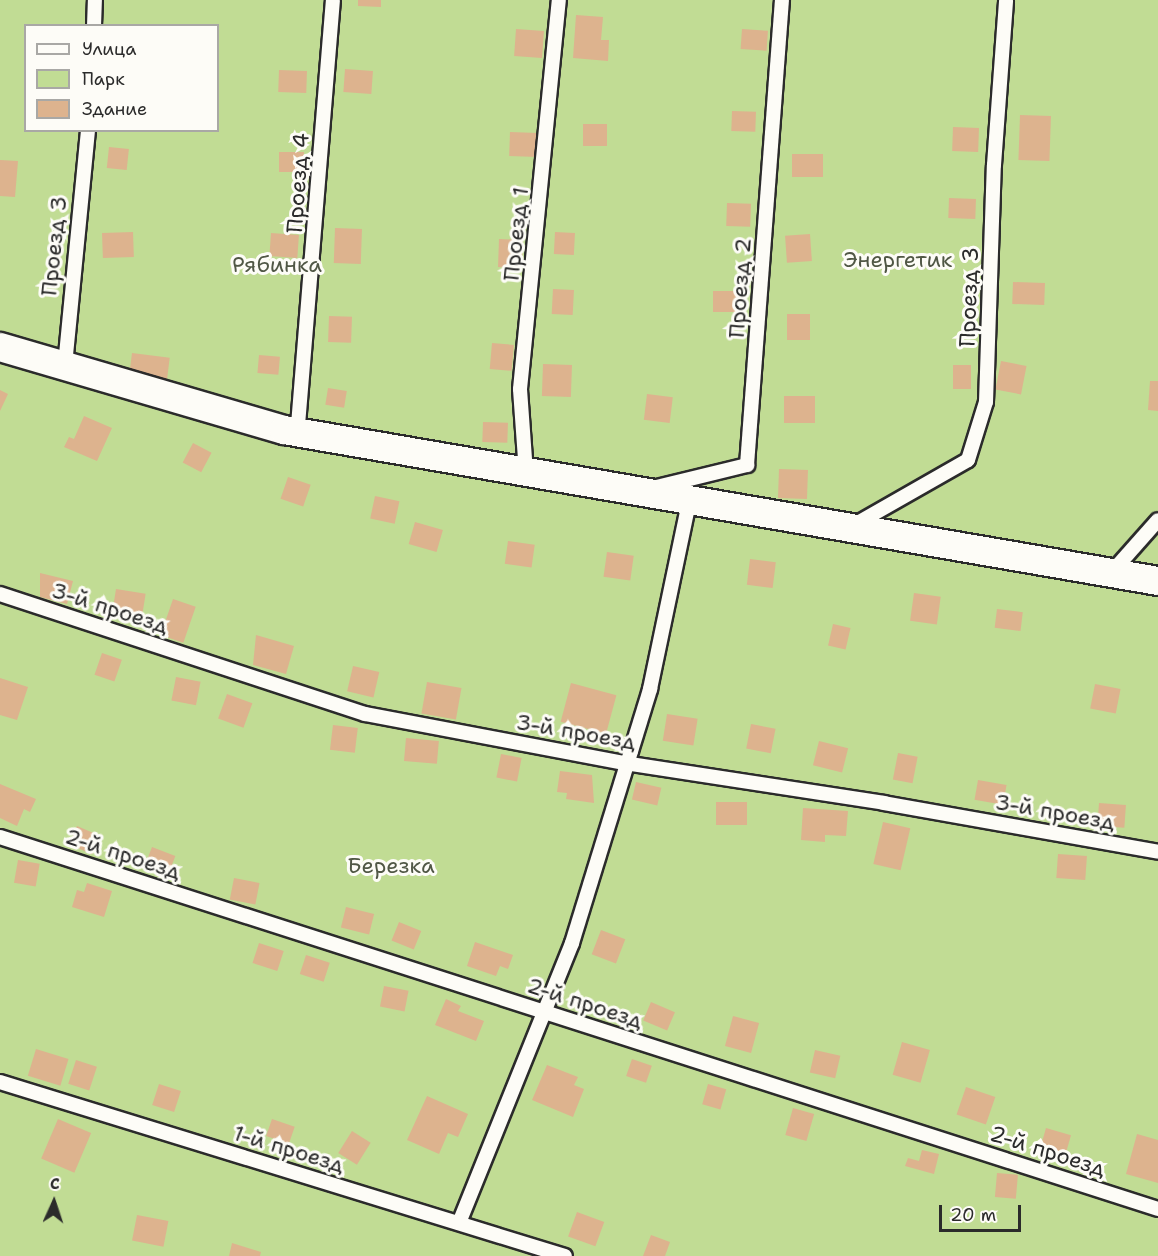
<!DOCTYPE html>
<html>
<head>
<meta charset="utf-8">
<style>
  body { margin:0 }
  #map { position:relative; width:1158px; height:1256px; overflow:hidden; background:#fdfcf7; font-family:"Shantell Sans",sans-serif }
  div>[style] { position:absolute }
  .green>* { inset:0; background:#c1dc94 }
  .building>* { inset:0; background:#ddb38e; transform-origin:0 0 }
  .roads { filter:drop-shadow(2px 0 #2b2b2b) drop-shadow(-2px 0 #2b2b2b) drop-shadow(0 2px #2b2b2b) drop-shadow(0 -2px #2b2b2b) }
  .lane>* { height:14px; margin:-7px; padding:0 7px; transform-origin:7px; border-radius:7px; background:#fdfcf7 }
  .street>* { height:28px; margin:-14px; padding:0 14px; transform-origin:14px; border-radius:14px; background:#fdfcf7 }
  span { translate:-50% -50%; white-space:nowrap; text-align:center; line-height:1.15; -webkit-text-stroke:6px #fdfcf7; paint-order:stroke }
  .street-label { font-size:22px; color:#2b2b2b }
  .park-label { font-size:22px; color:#505745 }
  .legend { position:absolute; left:24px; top:24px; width:195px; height:108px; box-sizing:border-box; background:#fdfcf7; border:2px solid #a9a8a5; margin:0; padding:8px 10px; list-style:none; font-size:18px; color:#2b2b2b }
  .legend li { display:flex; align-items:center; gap:12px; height:30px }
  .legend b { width:30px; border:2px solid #a9a8a5 }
  .north { position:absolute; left:24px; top:1172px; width:60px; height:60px; -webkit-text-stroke:4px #fdfcf7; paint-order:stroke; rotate:3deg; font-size:16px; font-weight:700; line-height:24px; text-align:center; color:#2b2b2b }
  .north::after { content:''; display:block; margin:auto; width:21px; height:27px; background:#2b2b2b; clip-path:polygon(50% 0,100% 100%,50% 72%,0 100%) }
  .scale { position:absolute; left:939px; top:1205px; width:82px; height:27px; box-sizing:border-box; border:3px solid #2b2b2b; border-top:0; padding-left:8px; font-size:18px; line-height:21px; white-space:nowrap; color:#2b2b2b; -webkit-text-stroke:4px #fdfcf7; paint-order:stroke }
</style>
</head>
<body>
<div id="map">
  <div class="green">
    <div style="clip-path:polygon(evenodd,0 0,1158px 0,1158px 1256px,0 1256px,0 0,26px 26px,218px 26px,218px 130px,26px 130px,26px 26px)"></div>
  </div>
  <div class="building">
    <div style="clip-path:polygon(358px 0,381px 0,381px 7px,358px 6px)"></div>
    <div style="clip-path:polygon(576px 15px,603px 17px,601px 40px,609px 40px,608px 61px,573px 58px)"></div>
    <div style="left:516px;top:29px;width:28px;height:27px;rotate:4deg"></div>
    <div style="left:742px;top:29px;width:26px;height:20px;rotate:4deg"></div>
    <div style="left:345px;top:69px;width:28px;height:23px;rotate:4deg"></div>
    <div style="left:279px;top:70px;width:28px;height:22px;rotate:2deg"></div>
    <div style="left:732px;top:111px;width:24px;height:20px;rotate:2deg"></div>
    <div style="left:1020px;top:115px;width:31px;height:45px;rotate:2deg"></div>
    <div style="left:583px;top:124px;width:24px;height:22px"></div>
    <div style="left:953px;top:127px;width:26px;height:24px;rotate:2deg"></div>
    <div style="left:510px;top:132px;width:28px;height:24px;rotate:2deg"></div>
    <div style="left:109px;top:147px;width:20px;height:21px;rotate:6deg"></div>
    <div style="left:279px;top:152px;width:25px;height:20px"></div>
    <div style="left:792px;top:154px;width:31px;height:23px"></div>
    <div style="clip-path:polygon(0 160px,18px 161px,15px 197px,0 196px)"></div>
    <div style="left:949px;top:198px;width:27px;height:20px;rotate:2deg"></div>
    <div style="left:727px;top:203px;width:24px;height:23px;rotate:2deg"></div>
    <div style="left:335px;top:228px;width:27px;height:35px;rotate:2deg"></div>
    <div style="left:133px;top:232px;width:25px;height:31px;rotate:88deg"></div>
    <div style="left:555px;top:232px;width:20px;height:22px;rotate:3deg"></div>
    <div style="left:271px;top:233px;width:28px;height:23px;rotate:4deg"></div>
    <div style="left:810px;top:234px;width:27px;height:25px;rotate:86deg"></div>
    <div style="left:499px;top:239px;width:24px;height:28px;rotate:2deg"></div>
    <div style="left:1013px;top:282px;width:32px;height:22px;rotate:2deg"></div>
    <div style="left:553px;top:289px;width:21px;height:25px;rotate:3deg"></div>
    <div style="left:713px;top:291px;width:27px;height:21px"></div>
    <div style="left:787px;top:314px;width:23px;height:26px"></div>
    <div style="left:329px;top:316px;width:23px;height:26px;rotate:2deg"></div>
    <div style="left:492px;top:343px;width:22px;height:26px;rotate:5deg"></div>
    <div style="left:132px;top:353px;width:38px;height:24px;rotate:7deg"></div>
    <div style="left:259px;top:355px;width:21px;height:18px;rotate:5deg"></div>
    <div style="left:1001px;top:361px;width:26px;height:29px;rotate:11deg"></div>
    <div style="left:543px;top:364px;width:29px;height:32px;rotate:2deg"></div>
    <div style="left:953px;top:365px;width:18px;height:24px"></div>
    <div style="clip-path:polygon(1150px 381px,1158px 381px,1158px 411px,1148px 410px)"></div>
    <div style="left:328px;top:388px;width:19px;height:17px;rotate:9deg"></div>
    <div style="clip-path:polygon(0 390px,8px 394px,0 411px)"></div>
    <div style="left:647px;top:394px;width:26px;height:26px;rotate:7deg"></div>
    <div style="left:784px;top:396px;width:31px;height:27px"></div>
    <div style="clip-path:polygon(84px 416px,112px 428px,97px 461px,64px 447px,69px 437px,74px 439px)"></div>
    <div style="left:483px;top:422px;width:25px;height:20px;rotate:2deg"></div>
    <div style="left:193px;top:443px;width:21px;height:22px;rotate:28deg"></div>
    <div style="left:779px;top:469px;width:29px;height:29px;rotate:2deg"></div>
    <div style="left:288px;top:477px;width:24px;height:23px;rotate:19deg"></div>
    <div style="left:375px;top:496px;width:25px;height:23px;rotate:12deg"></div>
    <div style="left:415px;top:522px;width:29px;height:23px;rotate:16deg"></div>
    <div style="left:508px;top:541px;width:27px;height:23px;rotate:8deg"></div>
    <div style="left:607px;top:552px;width:27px;height:25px;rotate:8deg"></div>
    <div style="left:750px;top:559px;width:26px;height:26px;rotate:7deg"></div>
    <div style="clip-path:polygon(40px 573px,73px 581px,67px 604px,40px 597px)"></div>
    <div style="left:116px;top:589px;width:30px;height:28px;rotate:9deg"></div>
    <div style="left:914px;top:593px;width:27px;height:28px;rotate:8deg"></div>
    <div style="left:173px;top:599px;width:24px;height:38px;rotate:19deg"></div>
    <div style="left:997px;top:609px;width:26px;height:19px;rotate:7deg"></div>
    <div style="left:833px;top:624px;width:18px;height:22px;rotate:13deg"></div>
    <div style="clip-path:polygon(256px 635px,294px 646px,286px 674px,253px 665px)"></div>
    <div style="left:102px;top:653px;width:21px;height:23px;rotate:19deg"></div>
    <div style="left:353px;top:666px;width:27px;height:26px;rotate:13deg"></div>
    <div style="left:176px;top:677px;width:25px;height:24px;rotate:11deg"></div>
    <div style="clip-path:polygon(0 678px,28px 687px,17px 720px,0 715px)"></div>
    <div style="left:427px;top:682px;width:35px;height:32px;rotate:10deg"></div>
    <div style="left:571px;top:683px;width:47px;height:40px;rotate:15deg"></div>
    <div style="left:1095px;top:684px;width:26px;height:25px;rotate:11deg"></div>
    <div style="left:227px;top:694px;width:27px;height:26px;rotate:20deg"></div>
    <div style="left:667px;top:714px;width:31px;height:27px;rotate:9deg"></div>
    <div style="left:751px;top:724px;width:25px;height:25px;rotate:11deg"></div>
    <div style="left:333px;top:725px;width:25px;height:25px;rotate:7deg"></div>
    <div style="left:406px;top:738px;width:33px;height:23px;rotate:5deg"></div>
    <div style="left:819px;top:741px;width:30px;height:25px;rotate:14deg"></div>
    <div style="left:898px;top:753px;width:20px;height:27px;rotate:11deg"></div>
    <div style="left:501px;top:754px;width:21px;height:24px;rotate:11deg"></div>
    <div style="clip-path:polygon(560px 771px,592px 775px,594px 803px,566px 799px,567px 793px,557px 792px)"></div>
    <div style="left:978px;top:780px;width:29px;height:20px;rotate:10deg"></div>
    <div style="left:636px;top:782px;width:26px;height:18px;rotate:13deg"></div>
    <div style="clip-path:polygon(0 784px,36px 799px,30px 812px,24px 809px,17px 826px,0 818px)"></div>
    <div style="left:716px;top:802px;width:31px;height:23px"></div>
    <div style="left:1099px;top:803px;width:27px;height:23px;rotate:4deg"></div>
    <div style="clip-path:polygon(803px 808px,848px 811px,846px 836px,825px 835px,825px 842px,801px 840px)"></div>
    <div style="left:883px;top:822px;width:28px;height:43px;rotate:13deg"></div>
    <div style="left:77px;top:826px;width:25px;height:20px;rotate:23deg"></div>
    <div style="left:152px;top:847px;width:25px;height:23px;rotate:21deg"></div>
    <div style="left:1058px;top:854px;width:29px;height:24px;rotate:4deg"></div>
    <div style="left:18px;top:860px;width:22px;height:23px;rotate:10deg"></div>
    <div style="left:234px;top:878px;width:26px;height:22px;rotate:11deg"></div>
    <div style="clip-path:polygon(87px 883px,112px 891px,104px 917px,72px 907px,77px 890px,84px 892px)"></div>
    <div style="left:346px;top:907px;width:29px;height:21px;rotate:14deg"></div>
    <div style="left:399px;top:922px;width:24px;height:20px;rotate:22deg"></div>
    <div style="left:601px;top:930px;width:26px;height:26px;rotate:21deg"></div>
    <div style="clip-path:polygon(475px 942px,513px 955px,508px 969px,500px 966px,496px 976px,467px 966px)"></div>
    <div style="left:259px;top:943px;width:26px;height:21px;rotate:18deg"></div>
    <div style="left:306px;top:955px;width:25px;height:20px;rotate:18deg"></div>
    <div style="left:384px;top:986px;width:25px;height:21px;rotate:11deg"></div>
    <div style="clip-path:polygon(446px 999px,461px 1006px,458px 1011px,484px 1021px,476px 1041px,435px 1025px)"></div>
    <div style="left:651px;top:1002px;width:26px;height:20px;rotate:23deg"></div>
    <div style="left:733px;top:1016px;width:27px;height:31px;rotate:15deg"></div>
    <div style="left:902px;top:1042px;width:29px;height:34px;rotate:16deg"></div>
    <div style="left:36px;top:1049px;width:34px;height:28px;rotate:17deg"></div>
    <div style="left:815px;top:1050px;width:26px;height:23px;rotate:13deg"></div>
    <div style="left:632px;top:1059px;width:21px;height:18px;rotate:19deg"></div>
    <div style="left:76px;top:1060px;width:22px;height:25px;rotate:18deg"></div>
    <div style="clip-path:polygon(547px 1065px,578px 1077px,574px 1085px,584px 1089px,573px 1117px,532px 1100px)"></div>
    <div style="left:159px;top:1084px;width:23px;height:22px;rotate:18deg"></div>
    <div style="left:708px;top:1084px;width:19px;height:21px;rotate:16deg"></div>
    <div style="left:966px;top:1087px;width:31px;height:29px;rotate:19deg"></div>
    <div style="clip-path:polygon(427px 1096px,468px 1114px,458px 1137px,448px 1133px,439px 1154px,407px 1140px)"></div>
    <div style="left:793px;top:1108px;width:22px;height:28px;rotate:16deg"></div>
    <div style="left:58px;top:1119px;width:36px;height:43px;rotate:23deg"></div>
    <div style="left:272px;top:1119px;width:24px;height:18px;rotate:19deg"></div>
    <div style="left:1046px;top:1128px;width:26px;height:19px;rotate:16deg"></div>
    <div style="left:352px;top:1131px;width:22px;height:26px;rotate:32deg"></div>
    <div style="clip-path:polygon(1137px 1134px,1158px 1140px,1158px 1183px,1126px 1174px)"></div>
    <div style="clip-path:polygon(922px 1150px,939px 1154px,934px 1174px,905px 1166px,908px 1158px,919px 1161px)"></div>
    <div style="left:997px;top:1173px;width:21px;height:24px;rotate:5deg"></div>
    <div style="left:577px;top:1212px;width:29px;height:26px;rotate:20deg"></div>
    <div style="left:137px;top:1215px;width:32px;height:26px;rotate:11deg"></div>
    <div style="clip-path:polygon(651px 1235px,670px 1242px,665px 1256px,643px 1256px)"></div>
    <div style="clip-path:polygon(232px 1243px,261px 1252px,260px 1256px,229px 1256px)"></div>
  </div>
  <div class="roads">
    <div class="lane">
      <div style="left:94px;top:26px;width:26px;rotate:-88deg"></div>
      <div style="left:65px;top:365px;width:236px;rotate:-84.4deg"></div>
      <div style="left:289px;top:428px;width:9px;rotate:-18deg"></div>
      <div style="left:298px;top:425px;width:426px;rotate:-85.3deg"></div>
      <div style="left:526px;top:473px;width:84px;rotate:-94.1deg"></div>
      <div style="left:520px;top:389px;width:391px;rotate:-84.3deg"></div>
      <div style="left:657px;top:487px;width:93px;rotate:-13.7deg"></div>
      <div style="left:747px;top:465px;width:466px;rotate:-85.7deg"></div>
      <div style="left:854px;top:525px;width:131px;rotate:-29.7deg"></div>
      <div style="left:968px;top:460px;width:61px;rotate:-72.8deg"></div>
      <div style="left:986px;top:402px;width:237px;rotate:-88.1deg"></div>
      <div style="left:994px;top:165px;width:165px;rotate:-85.8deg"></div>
      <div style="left:1112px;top:572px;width:69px;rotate:-48.5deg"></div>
      <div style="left:0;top:594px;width:384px;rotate:18.2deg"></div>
      <div style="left:365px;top:714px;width:264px;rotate:10.7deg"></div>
      <div style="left:624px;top:763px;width:263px;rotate:8.7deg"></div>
      <div style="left:884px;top:803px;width:278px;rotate:10.1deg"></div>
      <div style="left:0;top:837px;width:1216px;rotate:17.81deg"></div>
      <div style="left:0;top:1082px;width:591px;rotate:17.12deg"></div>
      <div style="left:459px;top:1223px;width:302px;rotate:-68deg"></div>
      <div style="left:572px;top:943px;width:266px;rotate:-72.9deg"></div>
      <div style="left:650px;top:689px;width:195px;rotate:-78.2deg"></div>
    </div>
    <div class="street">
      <div style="left:0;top:347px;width:296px;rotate:16.3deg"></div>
      <div style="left:284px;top:430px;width:887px;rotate:9.8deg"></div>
    </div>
  </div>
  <div class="street-label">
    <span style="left:298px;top:183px;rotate:-86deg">Проезд 4</span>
    <span style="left:516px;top:234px;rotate:-84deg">Проезд 1</span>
    <span style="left:54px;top:246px;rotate:-84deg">Проезд 3</span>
    <span style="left:740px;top:288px;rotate:-86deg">Проезд 2</span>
    <span style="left:969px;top:297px;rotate:-88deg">Проезд 3</span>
    <span style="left:110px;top:608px;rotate:18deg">3-й проезд</span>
    <span style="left:576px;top:732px;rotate:10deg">3-й проезд</span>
    <span style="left:1055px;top:812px;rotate:10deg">3-й проезд</span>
    <span style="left:123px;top:854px;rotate:18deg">2-й проезд</span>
    <span style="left:585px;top:1003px;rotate:18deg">2-й проезд</span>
    <span style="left:289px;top:1149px;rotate:17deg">1-й проезд</span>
    <span style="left:1048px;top:1151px;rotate:18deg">2-й проезд</span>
  </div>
  <div class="park-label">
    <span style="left:898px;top:260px">Энергетик</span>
    <span style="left:277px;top:265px">Рябинка</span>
    <span style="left:391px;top:866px">Березка</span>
  </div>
  <ul class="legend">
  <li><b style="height:8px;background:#fdfcf7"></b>Улица</li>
  <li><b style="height:16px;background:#c1dc94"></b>Парк</li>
  <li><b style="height:16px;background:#ddb38e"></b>Здание</li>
  </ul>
  <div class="north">С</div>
  <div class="scale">20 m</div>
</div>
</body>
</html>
